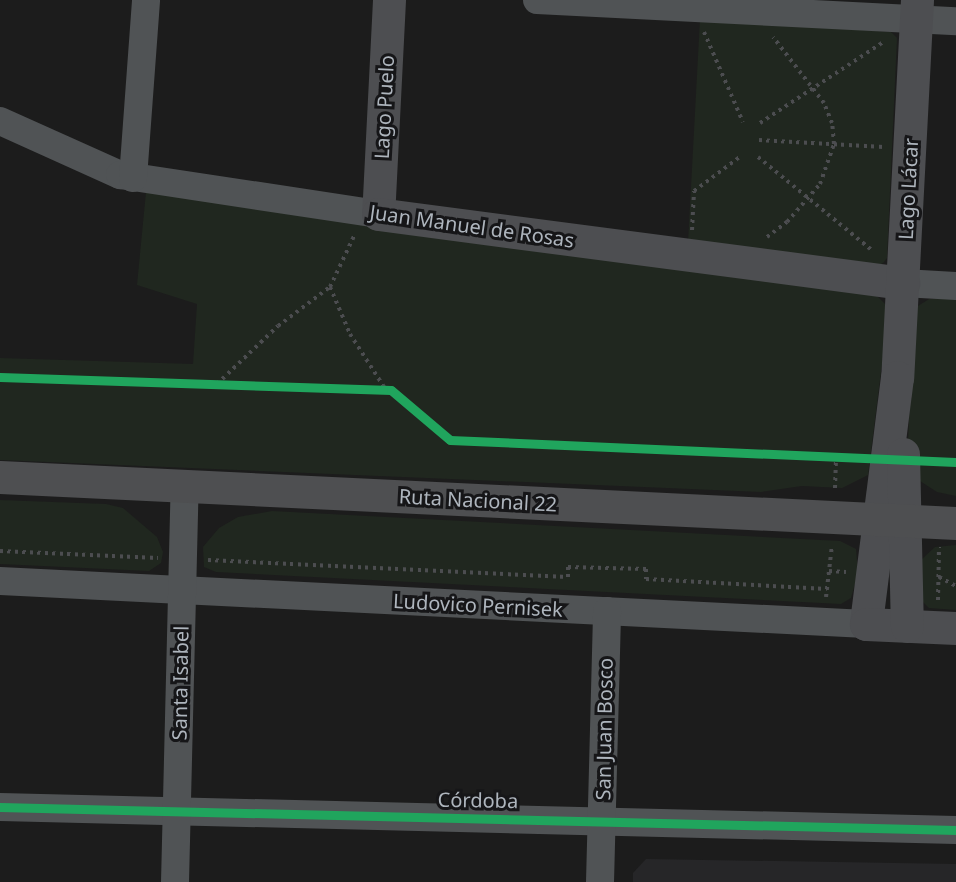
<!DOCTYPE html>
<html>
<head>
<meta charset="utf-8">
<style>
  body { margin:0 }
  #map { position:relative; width:956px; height:882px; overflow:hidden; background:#1c1c1c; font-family:"Noto Sans",sans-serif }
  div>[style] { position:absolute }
  .built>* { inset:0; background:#262628 }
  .green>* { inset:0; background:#20271f }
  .path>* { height:4px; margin-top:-2px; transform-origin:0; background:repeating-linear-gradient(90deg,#4c4d50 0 3px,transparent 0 7.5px) }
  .minor>* { height:28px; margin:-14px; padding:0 14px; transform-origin:14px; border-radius:14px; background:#505355 }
  .major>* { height:33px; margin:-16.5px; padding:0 16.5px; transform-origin:16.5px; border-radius:16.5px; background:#4d4e51 }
  .highway>* { height:33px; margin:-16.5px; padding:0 16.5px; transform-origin:16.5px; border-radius:16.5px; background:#4e4f51 }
  .cycleway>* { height:9px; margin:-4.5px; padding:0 4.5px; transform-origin:4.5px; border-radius:4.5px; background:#20a55d }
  span { translate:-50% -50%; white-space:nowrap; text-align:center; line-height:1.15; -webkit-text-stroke:6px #161618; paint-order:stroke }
  .street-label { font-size:20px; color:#aeb5bd }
</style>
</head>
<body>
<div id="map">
  <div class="built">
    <div style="clip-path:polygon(646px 859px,956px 864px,956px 882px,633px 882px,633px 873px)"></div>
  </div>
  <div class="green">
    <div style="clip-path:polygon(700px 19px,891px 32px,897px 38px,887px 258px,884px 262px,879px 266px,688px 243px)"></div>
    <div style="clip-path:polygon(146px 192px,877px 296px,885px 304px,888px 316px,868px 475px,842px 488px,802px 486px,761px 492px,0 460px,0 358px,193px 364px,197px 304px,137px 285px)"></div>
    <div style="clip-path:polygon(929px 299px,956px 299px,956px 496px,937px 492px,920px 481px,915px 474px,908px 443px,913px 324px,918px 306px)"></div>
    <div style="clip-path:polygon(0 500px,106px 504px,123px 508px,157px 537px,163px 552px,161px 563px,149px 571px,0 564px)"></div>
    <div style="clip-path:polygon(272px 511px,840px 541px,856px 549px,858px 573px,851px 598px,841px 604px,216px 572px,204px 567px,203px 547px,219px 528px,238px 517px)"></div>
    <div style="clip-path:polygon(956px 545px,956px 610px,929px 608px,923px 602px,921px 560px,935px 547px)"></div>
  </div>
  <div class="path">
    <div style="left:704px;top:32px;width:98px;rotate:66.6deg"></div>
    <div style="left:760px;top:123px;width:146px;rotate:-33.3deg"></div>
    <div style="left:759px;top:140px;width:125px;rotate:3.2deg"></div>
    <div style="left:758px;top:157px;width:149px;rotate:39.3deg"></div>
    <div style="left:692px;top:230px;width:39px;rotate:-87deg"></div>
    <div style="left:694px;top:191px;width:59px;rotate:-36.7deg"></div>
    <div style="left:767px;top:237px;width:25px;rotate:-37deg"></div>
    <div style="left:787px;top:222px;width:50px;rotate:-49deg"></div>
    <div style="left:820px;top:184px;width:42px;rotate:-70.7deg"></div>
    <div style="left:834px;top:144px;width:21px;rotate:-95deg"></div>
    <div style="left:832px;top:123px;width:22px;rotate:-112deg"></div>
    <div style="left:824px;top:103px;width:83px;rotate:-127.7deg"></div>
    <div style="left:330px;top:287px;width:51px;rotate:66.9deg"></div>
    <div style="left:350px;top:334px;width:67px;rotate:57.3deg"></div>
    <div style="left:217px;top:384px;width:84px;rotate:-43.6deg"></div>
    <div style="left:278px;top:326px;width:65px;rotate:-36.9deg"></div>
    <div style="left:330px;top:287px;width:56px;rotate:-64.8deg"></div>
    <div style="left:835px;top:488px;width:31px;rotate:-88deg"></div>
    <div style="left:0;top:551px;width:158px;rotate:2.5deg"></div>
    <div style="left:208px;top:560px;width:360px;rotate:2.7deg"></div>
    <div style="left:568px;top:577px;width:10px;rotate:-90deg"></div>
    <div style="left:568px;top:567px;width:78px;rotate:1.5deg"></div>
    <div style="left:646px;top:569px;width:10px;rotate:90deg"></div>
    <div style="left:646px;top:579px;width:181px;rotate:3.2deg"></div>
    <div style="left:829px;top:571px;width:17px;rotate:3deg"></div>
    <div style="left:939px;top:577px;width:19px;rotate:28deg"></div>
    <div style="left:826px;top:597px;width:52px;rotate:-83.4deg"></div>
    <div style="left:938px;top:600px;width:53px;rotate:-88.9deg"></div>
  </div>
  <div class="minor">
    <div style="left:537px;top:0;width:420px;rotate:2.9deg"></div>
    <div style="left:0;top:121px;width:132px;rotate:24.2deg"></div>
    <div style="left:120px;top:175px;width:261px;rotate:8.6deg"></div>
    <div style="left:133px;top:178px;width:178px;rotate:-85.8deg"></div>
    <div style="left:903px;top:283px;width:53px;rotate:3.2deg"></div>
    <div style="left:0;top:581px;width:867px;rotate:2.84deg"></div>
    <div style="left:0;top:807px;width:956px;rotate:1.38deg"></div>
    <div style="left:175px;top:882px;width:397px;rotate:-88.6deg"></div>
    <div style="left:600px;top:882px;width:271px;rotate:-88.5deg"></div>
  </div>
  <div class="major">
    <div style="left:389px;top:0;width:214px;rotate:92.9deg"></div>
    <div style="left:378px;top:214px;width:530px;rotate:7.49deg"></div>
    <div style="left:917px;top:0;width:378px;rotate:93deg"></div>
    <div style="left:897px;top:377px;width:249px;rotate:97.2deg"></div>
    <div style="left:866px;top:624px;width:90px;rotate:2.5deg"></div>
    <div style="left:903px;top:454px;width:172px;rotate:88.7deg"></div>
  </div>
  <div class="highway">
    <div style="left:0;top:477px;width:957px;rotate:2.75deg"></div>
  </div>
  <div class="cycleway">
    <div style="left:0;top:377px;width:391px;rotate:1.9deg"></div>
    <div style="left:391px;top:390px;width:77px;rotate:40.3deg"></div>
    <div style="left:450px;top:440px;width:506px;rotate:2.49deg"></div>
    <div style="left:0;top:807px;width:956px;rotate:1.38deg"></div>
  </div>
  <div class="street-label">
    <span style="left:384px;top:107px;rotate:-87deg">Lago Puelo</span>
    <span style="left:908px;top:189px;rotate:-87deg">Lago Lácar</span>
    <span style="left:472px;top:226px;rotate:8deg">Juan Manuel de Rosas</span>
    <span style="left:478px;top:500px;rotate:3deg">Ruta Nacional 22</span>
    <span style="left:478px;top:605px;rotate:3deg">Ludovico Pernisek</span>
    <span style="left:180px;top:683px;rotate:-89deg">Santa Isabel</span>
    <span style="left:604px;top:729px;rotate:-89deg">San Juan Bosco</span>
    <span style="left:478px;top:800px;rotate:1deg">Córdoba</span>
  </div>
</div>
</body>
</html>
